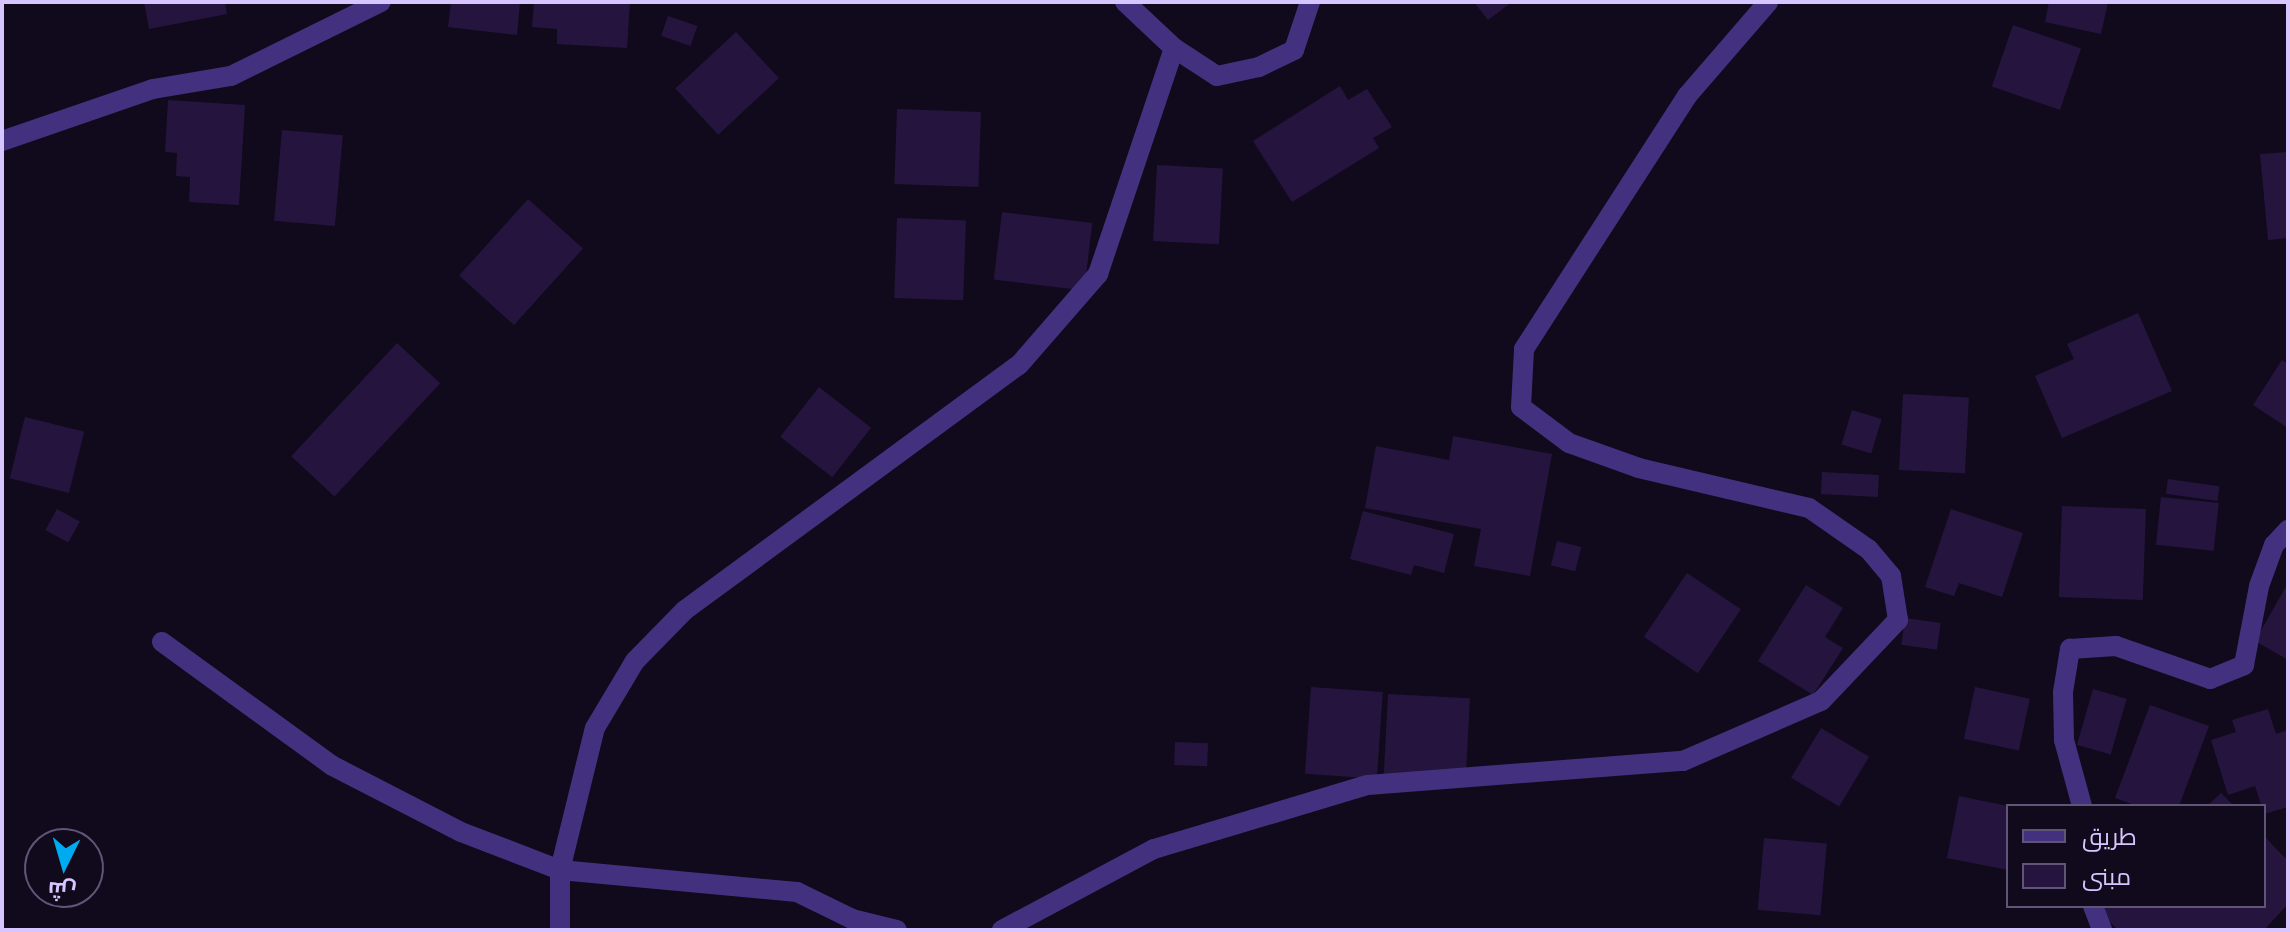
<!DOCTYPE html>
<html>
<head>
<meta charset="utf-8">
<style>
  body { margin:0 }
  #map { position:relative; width:2290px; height:932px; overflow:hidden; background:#100a1c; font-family:Signika,Cairo,sans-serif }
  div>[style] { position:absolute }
  .building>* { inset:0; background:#25153e; transform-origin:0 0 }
  .minor>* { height:20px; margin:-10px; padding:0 10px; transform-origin:10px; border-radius:10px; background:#43317f }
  span { translate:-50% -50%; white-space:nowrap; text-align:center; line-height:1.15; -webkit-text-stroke:6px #100a1c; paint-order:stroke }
  .frame { position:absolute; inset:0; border:4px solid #d7c5ff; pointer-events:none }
  .legend { position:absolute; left:2006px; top:804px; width:260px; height:104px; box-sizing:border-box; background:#100a1c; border:2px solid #605577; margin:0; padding:10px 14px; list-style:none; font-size:24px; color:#d7c5ff }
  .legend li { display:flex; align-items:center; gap:16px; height:40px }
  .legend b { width:40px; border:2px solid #605577 }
  .north { position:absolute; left:24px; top:828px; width:80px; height:80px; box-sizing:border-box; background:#100a1c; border:2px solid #605577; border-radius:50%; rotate:185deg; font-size:22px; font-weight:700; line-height:32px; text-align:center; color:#d7c5ff }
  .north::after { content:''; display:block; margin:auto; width:28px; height:36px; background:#00aaf0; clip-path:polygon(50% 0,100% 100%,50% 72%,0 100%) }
</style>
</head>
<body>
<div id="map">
  <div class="building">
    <div style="clip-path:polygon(144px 2px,225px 2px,227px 14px,149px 29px)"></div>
    <div style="clip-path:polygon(451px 2px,520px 2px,517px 35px,448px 27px)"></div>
    <div style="clip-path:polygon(534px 2px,630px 2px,627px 48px,557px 44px,557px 29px,532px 27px)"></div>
    <div style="clip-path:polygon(1474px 2px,1512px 2px,1488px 20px)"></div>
    <div style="clip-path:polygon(2049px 2px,2108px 2px,2101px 34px,2045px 22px)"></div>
    <div style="left:668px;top:16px;width:31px;height:21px;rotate:19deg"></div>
    <div style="left:2013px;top:25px;width:72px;height:65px;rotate:19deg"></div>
    <div style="left:736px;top:32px;width:63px;height:83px;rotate:47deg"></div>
    <div style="clip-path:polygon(1340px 86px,1348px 100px,1367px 89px,1392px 127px,1373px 138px,1379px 148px,1292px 202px,1253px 141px)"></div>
    <div style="clip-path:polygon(168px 100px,245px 105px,239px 205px,189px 202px,190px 177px,176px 176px,177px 153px,165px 152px)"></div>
    <div style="left:897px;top:109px;width:84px;height:75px;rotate:2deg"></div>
    <div style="left:282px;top:130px;width:61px;height:91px;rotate:5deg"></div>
    <div style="clip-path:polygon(2288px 152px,2288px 238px,2268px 240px,2260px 154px)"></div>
    <div style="left:1157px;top:165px;width:66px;height:76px;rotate:3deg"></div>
    <div style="left:528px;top:199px;width:74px;height:103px;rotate:42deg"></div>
    <div style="left:1002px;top:212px;width:91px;height:68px;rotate:7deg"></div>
    <div style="left:897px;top:218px;width:69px;height:80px;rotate:2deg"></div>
    <div style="clip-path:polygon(2138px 313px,2172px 391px,2062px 438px,2035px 376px,2074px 359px,2067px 344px)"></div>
    <div style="left:397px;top:343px;width:59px;height:155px;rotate:43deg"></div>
    <div style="clip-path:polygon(2282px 360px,2288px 364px,2288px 428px,2253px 405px)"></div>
    <div style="left:819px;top:387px;width:66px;height:63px;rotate:38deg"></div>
    <div style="left:1903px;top:394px;width:66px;height:76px;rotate:3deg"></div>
    <div style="left:1852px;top:410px;width:31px;height:36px;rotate:17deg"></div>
    <div style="left:25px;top:417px;width:61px;height:63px;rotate:14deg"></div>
    <div style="clip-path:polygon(1453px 436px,1552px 454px,1530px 576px,1474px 566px,1481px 529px,1365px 508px,1376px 446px,1449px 460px)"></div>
    <div style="left:1822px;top:472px;width:57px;height:22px;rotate:3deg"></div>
    <div style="left:2168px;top:479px;width:52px;height:15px;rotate:8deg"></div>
    <div style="left:2161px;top:497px;width:58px;height:48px;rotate:6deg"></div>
    <div style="left:2062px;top:506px;width:84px;height:91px;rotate:2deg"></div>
    <div style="left:57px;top:509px;width:26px;height:24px;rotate:29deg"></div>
    <div style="clip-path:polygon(1951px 509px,2023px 533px,2002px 597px,1959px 583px,1954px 596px,1925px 587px)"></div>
    <div style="clip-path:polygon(1363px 511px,1454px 534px,1444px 573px,1414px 565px,1411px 575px,1350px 559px)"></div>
    <div style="left:1557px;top:541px;width:25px;height:25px;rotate:14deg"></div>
    <div style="left:1687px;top:573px;width:65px;height:77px;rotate:34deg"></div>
    <div style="clip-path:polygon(2288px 583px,2288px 660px,2255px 641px)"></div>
    <div style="clip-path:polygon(1806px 585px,1843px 608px,1825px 637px,1843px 648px,1813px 695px,1758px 661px)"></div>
    <div style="left:1905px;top:618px;width:36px;height:27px;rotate:8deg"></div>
    <div style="left:1311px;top:687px;width:72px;height:87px;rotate:4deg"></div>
    <div style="left:1975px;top:687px;width:56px;height:53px;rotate:12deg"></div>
    <div style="left:2093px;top:689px;width:35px;height:58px;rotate:16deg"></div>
    <div style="left:1388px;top:694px;width:82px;height:80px;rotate:3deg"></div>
    <div style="clip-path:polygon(2150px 705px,2209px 726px,2179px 806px,2137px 806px,2115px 798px)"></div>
    <div style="clip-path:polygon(2268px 709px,2276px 734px,2288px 730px,2288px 807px,2264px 814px,2255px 786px,2228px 795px,2211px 740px,2236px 732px,2232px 720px)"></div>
    <div style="left:1821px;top:728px;width:56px;height:58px;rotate:31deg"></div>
    <div style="left:1175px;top:742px;width:33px;height:23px;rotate:2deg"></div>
    <div style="clip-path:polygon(2221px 793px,2234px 806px,2207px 806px)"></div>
    <div style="clip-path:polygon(1959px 796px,2008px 806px,2008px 870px,1947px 858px)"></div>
    <div style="clip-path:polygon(2264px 836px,2288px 861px,2288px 904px,2264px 930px,2118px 930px,2096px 908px,2264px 906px)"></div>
    <div style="left:1764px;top:838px;width:63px;height:72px;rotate:5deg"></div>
  </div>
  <div class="minor">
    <div style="left:1125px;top:2px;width:67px;rotate:43.2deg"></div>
    <div style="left:1174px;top:48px;width:51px;rotate:33.1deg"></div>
    <div style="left:1217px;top:76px;width:43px;rotate:-12.1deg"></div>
    <div style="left:1259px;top:67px;width:39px;rotate:-26deg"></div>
    <div style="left:1294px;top:50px;width:51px;rotate:-71.6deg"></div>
    <div style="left:2px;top:141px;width:160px;rotate:-19deg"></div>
    <div style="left:153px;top:89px;width:79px;rotate:-9.5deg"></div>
    <div style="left:231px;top:76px;width:167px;rotate:-26.3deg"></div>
    <div style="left:162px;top:642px;width:209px;rotate:36deg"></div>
    <div style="left:331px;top:765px;width:146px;rotate:27.3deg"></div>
    <div style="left:461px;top:832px;width:106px;rotate:21deg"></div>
    <div style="left:560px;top:870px;width:238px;rotate:5.3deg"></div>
    <div style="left:797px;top:892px;width:61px;rotate:26.1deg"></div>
    <div style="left:852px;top:919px;width:46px;rotate:13.7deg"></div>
    <div style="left:2082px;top:806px;width:68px;rotate:-105.3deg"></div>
    <div style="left:2064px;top:740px;width:48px;rotate:-91.2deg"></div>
    <div style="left:2063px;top:692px;width:44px;rotate:-80.8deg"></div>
    <div style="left:2070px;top:649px;width:46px;rotate:-3.7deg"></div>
    <div style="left:2116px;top:646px;width:100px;rotate:19.3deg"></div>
    <div style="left:2210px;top:679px;width:37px;rotate:-22deg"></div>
    <div style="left:2244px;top:665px;width:80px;rotate:-79.2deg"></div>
    <div style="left:2259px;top:586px;width:44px;rotate:-69.9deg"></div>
    <div style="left:2274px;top:545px;width:21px;rotate:-47deg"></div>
    <div style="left:2093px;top:906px;width:26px;rotate:69deg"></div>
    <div style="left:560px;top:930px;width:60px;rotate:-90deg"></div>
    <div style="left:560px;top:870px;width:146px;rotate:-76.2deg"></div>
    <div style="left:595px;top:728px;width:78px;rotate:-59.2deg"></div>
    <div style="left:635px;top:661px;width:71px;rotate:-45.6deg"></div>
    <div style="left:685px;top:610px;width:414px;rotate:-36.3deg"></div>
    <div style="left:1019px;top:365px;width:121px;rotate:-49deg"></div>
    <div style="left:1098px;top:274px;width:238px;rotate:-71.4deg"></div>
    <div style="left:1002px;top:930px;width:172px;rotate:-28.1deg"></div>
    <div style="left:1154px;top:849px;width:223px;rotate:-16.7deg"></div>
    <div style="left:1368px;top:785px;width:316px;rotate:-4.4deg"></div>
    <div style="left:1683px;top:761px;width:150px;rotate:-23.5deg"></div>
    <div style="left:1821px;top:701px;width:112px;rotate:-46.5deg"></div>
    <div style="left:1898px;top:620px;width:45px;rotate:-99deg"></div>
    <div style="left:1891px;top:576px;width:35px;rotate:-130deg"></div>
    <div style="left:1868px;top:549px;width:72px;rotate:-145.2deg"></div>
    <div style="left:1809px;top:508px;width:175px;rotate:-166.8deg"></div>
    <div style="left:1639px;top:468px;width:74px;rotate:-160.3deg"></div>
    <div style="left:1569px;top:443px;width:60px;rotate:-143.1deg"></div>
    <div style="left:1521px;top:407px;width:58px;rotate:-87deg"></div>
    <div style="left:1524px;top:349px;width:301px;rotate:-57.2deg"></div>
    <div style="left:1687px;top:96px;width:124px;rotate:-49.2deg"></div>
  </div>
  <div class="frame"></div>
  <ul class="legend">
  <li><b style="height:10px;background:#43317f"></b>طريق</li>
  <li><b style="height:22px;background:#25153e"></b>مبنى</li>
  </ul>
  <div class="north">ش</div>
</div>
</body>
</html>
